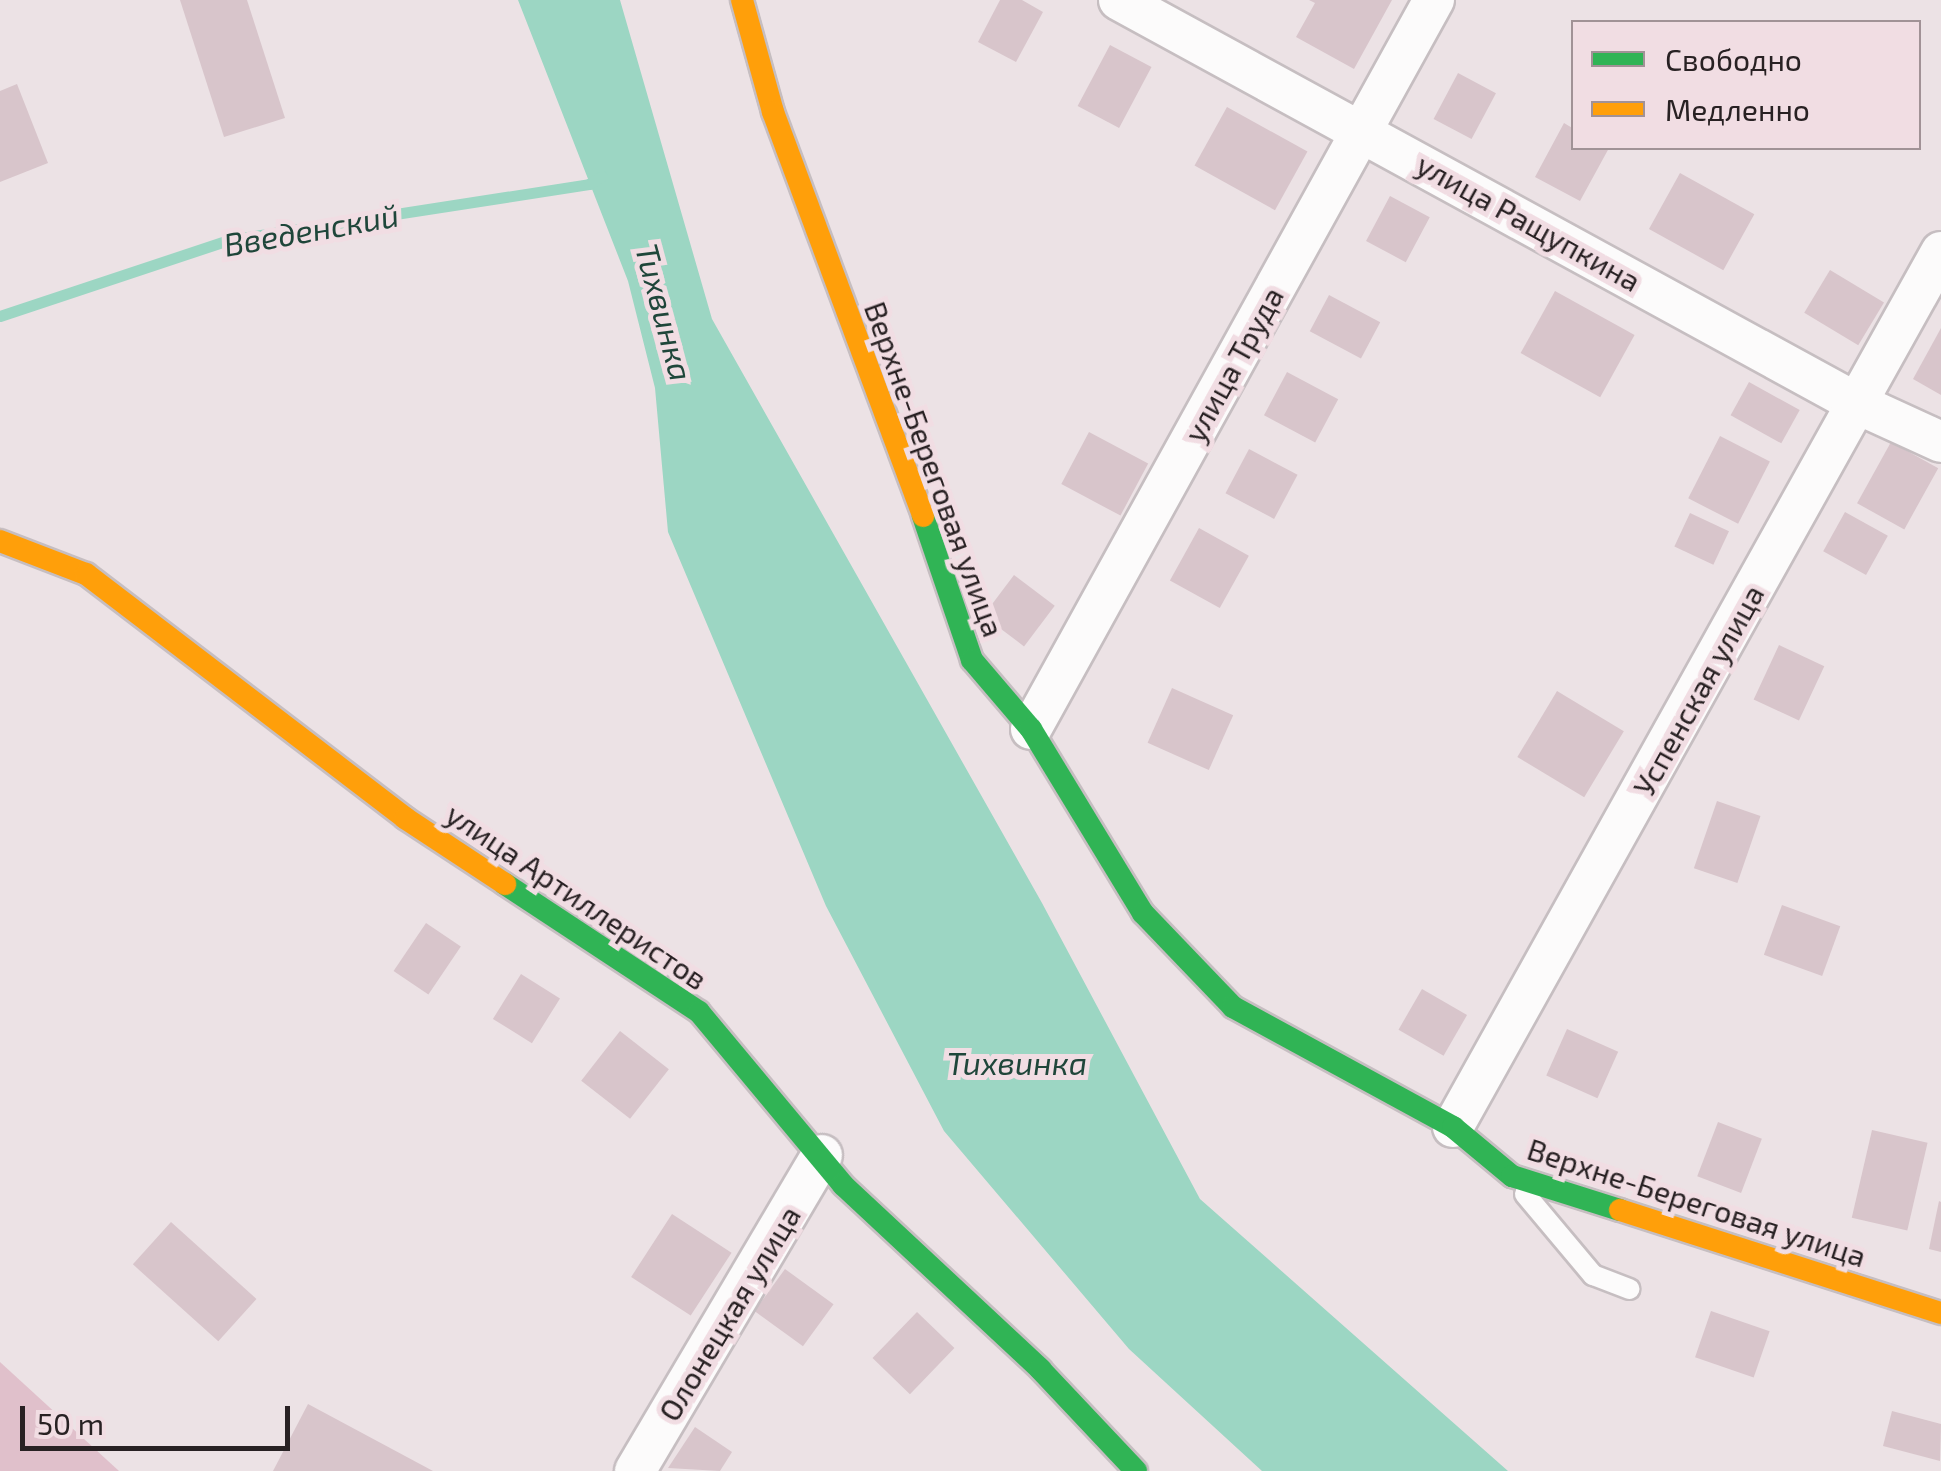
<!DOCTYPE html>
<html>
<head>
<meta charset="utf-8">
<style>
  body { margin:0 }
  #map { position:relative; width:1941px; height:1471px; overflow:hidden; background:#ece2e5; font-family:"Exo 2",sans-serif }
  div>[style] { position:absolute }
  .green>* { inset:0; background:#e0c0cb }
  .water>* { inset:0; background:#9cd6c3 }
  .stream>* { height:11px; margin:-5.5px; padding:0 5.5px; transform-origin:5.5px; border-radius:5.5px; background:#9cd6c3 }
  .building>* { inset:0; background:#d8c5cb; transform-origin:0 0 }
  .roads { filter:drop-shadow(2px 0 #c6bec1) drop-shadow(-2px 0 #c6bec1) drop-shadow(0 2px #c6bec1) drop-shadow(0 -2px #c6bec1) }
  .lane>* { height:20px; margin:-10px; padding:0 10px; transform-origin:10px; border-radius:10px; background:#fcfbfb }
  .street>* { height:40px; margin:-20px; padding:0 20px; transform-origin:20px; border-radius:20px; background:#fcfbfb }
  .fast>* { height:22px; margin:-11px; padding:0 11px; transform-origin:11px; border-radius:11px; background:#30b455 }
  .slow>* { height:22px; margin:-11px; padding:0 11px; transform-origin:11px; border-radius:11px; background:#ff9f0a }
  span { translate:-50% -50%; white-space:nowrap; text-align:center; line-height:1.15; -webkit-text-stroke:10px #f1dde3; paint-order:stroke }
  .street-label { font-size:30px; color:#282123 }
  .water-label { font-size:32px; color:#1f463a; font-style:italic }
  .legend { position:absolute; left:1571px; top:20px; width:350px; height:130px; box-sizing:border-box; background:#f1dde3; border:2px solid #a19296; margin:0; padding:12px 18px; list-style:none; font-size:30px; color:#282123 }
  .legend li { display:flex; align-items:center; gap:20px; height:50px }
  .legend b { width:50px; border:2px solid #a19296 }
  .scale { position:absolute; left:20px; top:1406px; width:270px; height:45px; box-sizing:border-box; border:5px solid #282123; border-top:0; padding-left:12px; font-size:30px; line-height:35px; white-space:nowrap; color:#282123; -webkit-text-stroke:8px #f1dde3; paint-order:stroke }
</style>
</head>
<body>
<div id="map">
  <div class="green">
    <div style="clip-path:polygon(0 1362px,119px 1471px,0 1471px)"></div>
  </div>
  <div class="water">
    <div style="clip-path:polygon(518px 0,620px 0,712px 319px,1042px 903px,1200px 1199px,1508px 1471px,1262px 1471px,1129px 1349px,944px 1131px,826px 906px,668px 532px,655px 388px,628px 281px)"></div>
  </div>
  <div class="stream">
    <div style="left:0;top:316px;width:240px;rotate:-18.4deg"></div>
    <div style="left:228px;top:240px;width:365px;rotate:-8.8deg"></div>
    <div style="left:589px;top:184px;width:15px;rotate:-32deg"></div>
  </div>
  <div class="building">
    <div style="clip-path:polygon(180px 0,247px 0,285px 118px,224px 137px)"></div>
    <div style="clip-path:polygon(1000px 0,1022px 0,1043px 12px,1016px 62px,978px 42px)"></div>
    <div style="clip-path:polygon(1309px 0,1392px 0,1354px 69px,1296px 37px,1315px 3px)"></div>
    <div style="left:1110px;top:45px;width:47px;height:69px;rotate:28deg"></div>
    <div style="left:1458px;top:73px;width:43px;height:52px;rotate:28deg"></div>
    <div style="clip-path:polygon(17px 84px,48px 163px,0 182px,0 91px)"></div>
    <div style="left:1227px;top:107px;width:92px;height:67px;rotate:29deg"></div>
    <div style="clip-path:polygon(1564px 123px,1574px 129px,1574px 148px,1609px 148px,1580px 201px,1535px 177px)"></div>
    <div style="left:1680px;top:173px;width:85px;height:64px;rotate:29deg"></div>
    <div style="left:1390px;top:196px;width:45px;height:51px;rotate:28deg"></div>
    <div style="left:1830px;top:270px;width:63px;height:50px;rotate:31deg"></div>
    <div style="left:1555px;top:291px;width:91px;height:71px;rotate:29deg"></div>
    <div style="left:1329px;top:295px;width:58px;height:41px;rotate:28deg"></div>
    <div style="clip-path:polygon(1941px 328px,1941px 395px,1913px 379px)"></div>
    <div style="left:1287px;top:372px;width:58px;height:49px;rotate:28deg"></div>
    <div style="left:1749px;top:382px;width:58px;height:38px;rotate:29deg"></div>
    <div style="left:1089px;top:432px;width:67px;height:59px;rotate:28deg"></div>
    <div style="left:1720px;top:436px;width:56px;height:70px;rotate:27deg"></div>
    <div style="left:1891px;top:442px;width:54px;height:70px;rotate:29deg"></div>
    <div style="left:1249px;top:449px;width:55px;height:50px;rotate:28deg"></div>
    <div style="left:1845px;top:512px;width:49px;height:45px;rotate:29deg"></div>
    <div style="left:1690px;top:513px;width:43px;height:37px;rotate:25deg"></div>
    <div style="left:1199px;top:528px;width:57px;height:60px;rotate:29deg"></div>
    <div style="left:1014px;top:575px;width:51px;height:51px;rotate:37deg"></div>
    <div style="left:1779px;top:645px;width:50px;height:60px;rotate:25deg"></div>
    <div style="left:1172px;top:688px;width:67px;height:60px;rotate:24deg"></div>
    <div style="left:1557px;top:691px;width:78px;height:77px;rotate:31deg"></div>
    <div style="left:1717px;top:801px;width:46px;height:71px;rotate:19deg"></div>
    <div style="left:1782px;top:905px;width:62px;height:53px;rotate:20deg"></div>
    <div style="left:426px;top:923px;width:42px;height:58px;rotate:34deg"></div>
    <div style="left:521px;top:974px;width:46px;height:53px;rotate:32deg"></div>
    <div style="left:1422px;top:989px;width:52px;height:47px;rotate:30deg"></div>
    <div style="left:1567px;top:1029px;width:56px;height:51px;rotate:24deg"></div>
    <div style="left:620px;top:1031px;width:62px;height:63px;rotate:38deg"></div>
    <div style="left:1718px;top:1122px;width:47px;height:58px;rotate:21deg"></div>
    <div style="left:1872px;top:1130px;width:57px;height:90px;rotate:13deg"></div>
    <div style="clip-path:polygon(1939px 1201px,1941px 1202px,1941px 1252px,1929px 1249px)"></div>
    <div style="left:672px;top:1214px;width:71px;height:75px;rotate:33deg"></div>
    <div style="left:171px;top:1222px;width:115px;height:57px;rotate:42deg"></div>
    <div style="left:785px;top:1269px;width:60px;height:52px;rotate:36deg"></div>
    <div style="left:1711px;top:1311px;width:62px;height:49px;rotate:19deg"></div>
    <div style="left:917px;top:1312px;width:52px;height:64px;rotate:44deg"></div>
    <div style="clip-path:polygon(308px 1404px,433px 1471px,273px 1471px)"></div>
    <div style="clip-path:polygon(1892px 1411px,1941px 1424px,1940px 1461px,1883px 1446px)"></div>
    <div style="clip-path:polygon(695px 1427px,732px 1452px,720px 1471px,668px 1468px)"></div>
  </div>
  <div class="roads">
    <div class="lane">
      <div style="left:1525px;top:1194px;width:106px;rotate:50deg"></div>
      <div style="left:1593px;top:1275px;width:39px;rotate:21deg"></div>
    </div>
    <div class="street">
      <div style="left:1119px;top:0;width:842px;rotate:28.66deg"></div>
      <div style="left:1858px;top:404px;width:91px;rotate:24.6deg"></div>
      <div style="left:1031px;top:729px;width:833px;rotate:-61.07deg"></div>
      <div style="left:1453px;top:1127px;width:1002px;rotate:-60.85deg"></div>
      <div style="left:635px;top:1471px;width:367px;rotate:-59.4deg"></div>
    </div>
    <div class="fast">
      <div style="left:923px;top:516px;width:152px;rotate:71.2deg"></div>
      <div style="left:972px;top:660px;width:91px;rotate:49.5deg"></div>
      <div style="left:1031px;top:729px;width:215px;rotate:58.7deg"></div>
      <div style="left:1143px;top:913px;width:130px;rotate:46.2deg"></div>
      <div style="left:1233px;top:1007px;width:251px;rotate:28.6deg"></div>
      <div style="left:1453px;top:1127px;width:77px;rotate:39.7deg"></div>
      <div style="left:1512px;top:1176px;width:113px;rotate:17.5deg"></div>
      <div style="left:505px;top:884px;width:232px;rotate:33.4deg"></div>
      <div style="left:699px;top:1012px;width:225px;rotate:50.2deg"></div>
      <div style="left:843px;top:1185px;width:270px;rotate:43deg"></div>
      <div style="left:1040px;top:1369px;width:140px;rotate:46.7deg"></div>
    </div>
    <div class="slow">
      <div style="left:742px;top:0;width:116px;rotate:74.5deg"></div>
      <div style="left:773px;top:112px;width:431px;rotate:69.6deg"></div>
      <div style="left:0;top:541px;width:92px;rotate:21deg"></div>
      <div style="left:86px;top:574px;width:402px;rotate:37.4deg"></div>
      <div style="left:405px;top:818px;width:120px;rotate:33.4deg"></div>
      <div style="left:1620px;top:1210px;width:337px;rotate:17.8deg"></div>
    </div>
  </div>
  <div class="street-label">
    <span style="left:1529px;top:222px;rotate:29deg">улица Ращупкина</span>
    <span style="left:1233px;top:364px;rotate:-61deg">улица Труда</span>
    <span style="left:935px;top:469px;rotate:70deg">Верхне-Береговая улица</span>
    <span style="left:1698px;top:690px;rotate:-61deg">Успенская улица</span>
    <span style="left:577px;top:896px;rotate:34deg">улица Артиллеристов</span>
    <span style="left:1697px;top:1202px;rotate:18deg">Верхне-Береговая улица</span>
    <span style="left:729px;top:1313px;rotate:-59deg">Олонецкая улица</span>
  </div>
  <div class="water-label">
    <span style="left:311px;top:229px;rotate:-10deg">Введенский</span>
    <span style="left:665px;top:312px;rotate:75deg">Тихвинка</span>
    <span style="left:1017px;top:1062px">Тихвинка</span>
  </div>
  <ul class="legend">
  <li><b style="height:12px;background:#30b455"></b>Свободно</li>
  <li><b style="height:12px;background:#ff9f0a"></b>Медленно</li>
  </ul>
  <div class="scale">50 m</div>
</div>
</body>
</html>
